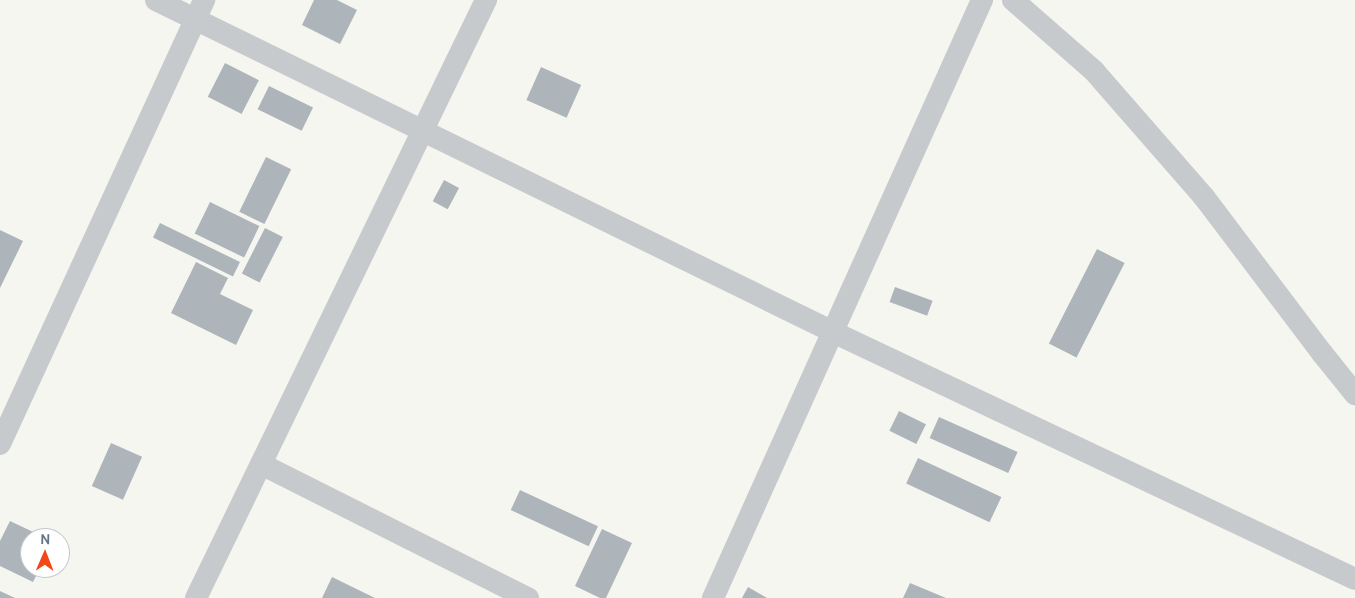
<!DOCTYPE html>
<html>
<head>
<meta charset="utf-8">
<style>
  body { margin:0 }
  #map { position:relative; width:1355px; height:598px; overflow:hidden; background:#f6f6f1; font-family:Cabin,sans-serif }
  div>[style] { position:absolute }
  .building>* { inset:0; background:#adb5ba; transform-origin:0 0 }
  .street>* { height:22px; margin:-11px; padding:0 11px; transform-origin:11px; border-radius:11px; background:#c7cacd }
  span { translate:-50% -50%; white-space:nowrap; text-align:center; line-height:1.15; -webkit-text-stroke:5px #fff; paint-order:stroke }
  .north { position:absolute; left:20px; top:528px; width:50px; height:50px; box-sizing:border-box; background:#fff; border:1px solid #c0c8ce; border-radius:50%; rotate:1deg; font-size:14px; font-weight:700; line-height:20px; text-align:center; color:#627585 }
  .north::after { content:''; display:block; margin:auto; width:18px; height:22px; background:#f14815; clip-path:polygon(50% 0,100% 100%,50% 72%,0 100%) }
</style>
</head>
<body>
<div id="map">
  <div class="building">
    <div style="clip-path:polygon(314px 0,337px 0,357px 10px,340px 44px,302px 25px)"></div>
    <div style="left:225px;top:63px;width:38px;height:38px;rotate:27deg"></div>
    <div style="left:541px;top:67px;width:44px;height:36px;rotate:24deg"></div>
    <div style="left:269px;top:86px;width:49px;height:26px;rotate:26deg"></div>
    <div style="left:266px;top:157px;width:28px;height:61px;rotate:26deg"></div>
    <div style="left:444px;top:180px;width:17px;height:24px;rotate:28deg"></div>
    <div style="left:210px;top:202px;width:55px;height:35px;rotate:26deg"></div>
    <div style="left:160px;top:223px;width:89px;height:16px;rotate:26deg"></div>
    <div style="left:265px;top:228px;width:20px;height:51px;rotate:27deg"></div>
    <div style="clip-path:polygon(0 230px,23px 241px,0 288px)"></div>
    <div style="left:1097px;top:249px;width:31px;height:106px;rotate:27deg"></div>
    <div style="clip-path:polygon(196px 262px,228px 278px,220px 294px,253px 310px,236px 345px,171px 313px)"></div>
    <div style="left:895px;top:287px;width:40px;height:16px;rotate:20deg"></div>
    <div style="left:899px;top:411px;width:30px;height:22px;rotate:26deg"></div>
    <div style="left:939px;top:417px;width:86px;height:23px;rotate:24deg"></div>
    <div style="left:111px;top:443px;width:34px;height:47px;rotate:24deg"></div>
    <div style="left:918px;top:458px;width:92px;height:28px;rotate:25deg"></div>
    <div style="left:520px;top:490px;width:86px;height:22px;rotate:25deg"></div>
    <div style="clip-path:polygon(10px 521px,46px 538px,30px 538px,30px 568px,40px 568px,33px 582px,0 566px,0 541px)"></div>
    <div style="clip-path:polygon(602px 529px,632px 543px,606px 598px,600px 598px,575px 586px)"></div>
    <div style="clip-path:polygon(332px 577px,375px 598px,322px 598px)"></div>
    <div style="clip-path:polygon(910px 583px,946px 598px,903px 598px)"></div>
    <div style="clip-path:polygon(748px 587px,767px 598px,742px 598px)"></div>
    <div style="clip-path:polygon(0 591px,15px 598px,0 598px)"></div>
  </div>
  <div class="street">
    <div style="left:156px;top:0;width:754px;rotate:26.12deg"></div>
    <div style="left:833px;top:332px;width:577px;rotate:25.32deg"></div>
    <div style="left:1013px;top:0;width:108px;rotate:41.2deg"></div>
    <div style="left:1094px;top:71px;width:167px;rotate:48.9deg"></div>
    <div style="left:1204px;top:197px;width:196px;rotate:52.9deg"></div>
    <div style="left:1322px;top:353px;width:53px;rotate:51.2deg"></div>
    <div style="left:0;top:444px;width:489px;rotate:-65.3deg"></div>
    <div style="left:261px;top:464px;width:299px;rotate:26.7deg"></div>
    <div style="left:196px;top:598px;width:665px;rotate:-64.13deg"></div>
    <div style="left:713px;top:598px;width:656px;rotate:-65.78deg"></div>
  </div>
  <div class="north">N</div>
</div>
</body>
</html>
